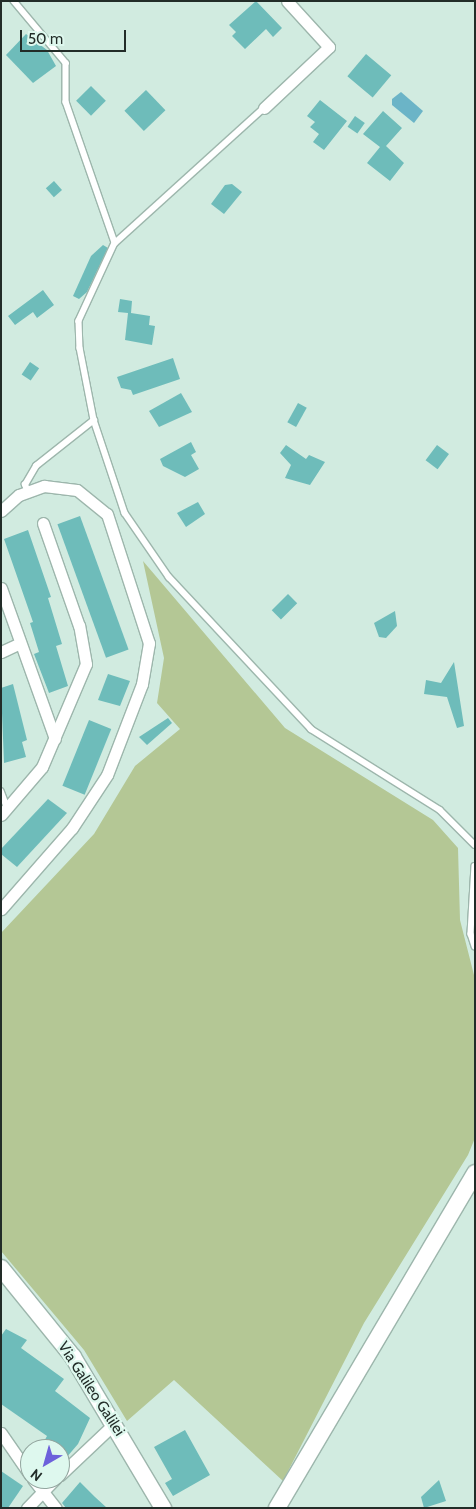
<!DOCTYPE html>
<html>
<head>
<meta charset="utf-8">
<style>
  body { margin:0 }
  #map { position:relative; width:476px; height:1509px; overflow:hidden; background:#d1ebe0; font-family:Cabin,sans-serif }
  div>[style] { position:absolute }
  .green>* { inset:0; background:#b4c795 }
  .water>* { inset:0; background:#6bb4c7 }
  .building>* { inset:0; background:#6ebcba; transform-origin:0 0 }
  .roads { filter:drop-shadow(1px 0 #9db6ac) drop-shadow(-1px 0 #9db6ac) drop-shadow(0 1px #9db6ac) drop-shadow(0 -1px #9db6ac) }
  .lane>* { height:5.5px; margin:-2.75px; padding:0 2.75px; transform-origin:2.75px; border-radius:2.75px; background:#fff }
  .street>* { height:11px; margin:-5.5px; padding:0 5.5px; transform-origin:5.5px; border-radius:5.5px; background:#fff }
  .secondary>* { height:16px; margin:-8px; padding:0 8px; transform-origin:8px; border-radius:8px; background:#fff }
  span { translate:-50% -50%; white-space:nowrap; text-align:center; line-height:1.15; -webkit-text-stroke:4.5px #def8ee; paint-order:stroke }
  .street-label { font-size:15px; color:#222c28 }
  .frame { position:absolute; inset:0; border:2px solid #222c28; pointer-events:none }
  .north { position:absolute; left:20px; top:1439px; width:50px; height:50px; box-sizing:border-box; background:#def8ee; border:1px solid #93a69f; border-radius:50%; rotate:218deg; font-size:14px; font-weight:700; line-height:20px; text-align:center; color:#222c28 }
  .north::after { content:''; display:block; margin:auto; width:18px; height:22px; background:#6d61db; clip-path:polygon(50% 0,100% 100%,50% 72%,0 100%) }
  .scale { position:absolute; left:20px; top:30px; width:106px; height:22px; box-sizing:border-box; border:2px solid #222c28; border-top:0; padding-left:6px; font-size:15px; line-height:18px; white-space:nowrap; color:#222c28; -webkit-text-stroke:4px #def8ee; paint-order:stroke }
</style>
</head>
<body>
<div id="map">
  <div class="green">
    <div style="clip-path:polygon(143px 561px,285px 728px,433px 820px,458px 848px,460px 920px,475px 979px,475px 1138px,468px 1155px,364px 1323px,283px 1481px,174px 1380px,127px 1421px,84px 1350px,1px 1251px,1px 933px,94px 834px,135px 766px,180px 729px,157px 703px,164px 658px)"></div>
  </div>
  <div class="water">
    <div style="clip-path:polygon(401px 92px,423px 111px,414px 123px,392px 105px,392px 99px)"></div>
  </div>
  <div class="building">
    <div style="clip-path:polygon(256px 1px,282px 28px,273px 37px,266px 29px,245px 49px,232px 36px,236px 32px,229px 25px)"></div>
    <div style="clip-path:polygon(26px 34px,47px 50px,56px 66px,33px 83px,6px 55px)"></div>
    <div style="left:366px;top:54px;width:33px;height:29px;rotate:40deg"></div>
    <div style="left:91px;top:86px;width:21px;height:21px;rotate:45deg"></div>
    <div style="left:146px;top:90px;width:28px;height:30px;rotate:46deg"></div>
    <div style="clip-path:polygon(320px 100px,347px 121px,324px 150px,313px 142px,319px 134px,310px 127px,315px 122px,307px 116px)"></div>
    <div style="clip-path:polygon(383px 111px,402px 128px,386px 146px,404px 163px,390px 181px,367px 163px,380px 147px,363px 134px)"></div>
    <div style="left:355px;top:116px;width:12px;height:13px;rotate:35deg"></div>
    <div style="left:54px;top:181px;width:12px;height:11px;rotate:48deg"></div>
    <div style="clip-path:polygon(232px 184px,242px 192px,224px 214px,211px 204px,225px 185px)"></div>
    <div style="clip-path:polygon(103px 245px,108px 248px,87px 292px,79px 299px,73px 296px,91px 256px)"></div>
    <div style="clip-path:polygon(43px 290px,54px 305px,37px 318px,33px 312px,15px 325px,8px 316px)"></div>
    <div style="clip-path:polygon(120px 299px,132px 301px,131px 313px,150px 316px,149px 325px,155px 326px,152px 345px,125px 340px,128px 313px,118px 312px)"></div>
    <div style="clip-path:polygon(173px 358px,180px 379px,133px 395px,131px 390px,121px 388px,117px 377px)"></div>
    <div style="left:30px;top:362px;width:11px;height:15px;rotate:34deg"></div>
    <div style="clip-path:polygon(181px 393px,192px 412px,159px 427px,149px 411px)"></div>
    <div style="left:298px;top:403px;width:10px;height:22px;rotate:29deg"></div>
    <div style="clip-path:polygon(191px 442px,196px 452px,191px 455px,199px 469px,185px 477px,163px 466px,160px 459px)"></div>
    <div style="clip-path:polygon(286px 445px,306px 459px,309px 455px,325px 462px,310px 485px,285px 478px,291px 465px,280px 453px)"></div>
    <div style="left:437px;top:445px;width:15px;height:19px;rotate:37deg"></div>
    <div style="clip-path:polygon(198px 502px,205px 514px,186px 527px,177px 513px)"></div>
    <div style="left:80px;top:516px;width:142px;height:24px;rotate:70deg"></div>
    <div style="clip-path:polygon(28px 530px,51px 597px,48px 598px,62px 644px,56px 646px,68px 686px,49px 693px,34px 654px,39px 652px,30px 623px,33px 622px,4px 539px)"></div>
    <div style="left:288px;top:594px;width:13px;height:23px;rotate:45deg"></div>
    <div style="clip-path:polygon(395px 611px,397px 626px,386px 638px,379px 637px,374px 623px)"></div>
    <div style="clip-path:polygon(454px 662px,464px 726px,457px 728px,447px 697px,424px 694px,426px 680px,441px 683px)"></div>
    <div style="clip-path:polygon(108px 674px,130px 681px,120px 706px,98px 700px)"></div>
    <div style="clip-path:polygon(13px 684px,27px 740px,22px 742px,26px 757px,4px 763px,1px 688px)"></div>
    <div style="clip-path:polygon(168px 718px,172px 723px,147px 745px,139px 737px)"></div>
    <div style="left:89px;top:720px;width:24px;height:71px;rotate:22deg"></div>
    <div style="clip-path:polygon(48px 799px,67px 813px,17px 867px,1px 854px,1px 849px)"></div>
    <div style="clip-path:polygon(6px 1329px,27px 1340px,21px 1348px,64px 1379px,55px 1391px,90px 1418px,78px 1444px,60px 1465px,60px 1449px,40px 1449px,47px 1436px,1px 1404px,1px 1336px)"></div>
    <div style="clip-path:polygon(185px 1430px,210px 1475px,173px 1496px,165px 1483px,172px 1479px,154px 1447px)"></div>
    <div style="clip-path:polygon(1px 1471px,23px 1486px,8px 1508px,1px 1508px)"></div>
    <div style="clip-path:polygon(439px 1480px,446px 1501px,424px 1508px,421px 1497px)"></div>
    <div style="clip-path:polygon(80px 1482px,95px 1497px,107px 1508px,66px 1508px,62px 1503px)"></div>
  </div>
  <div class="roads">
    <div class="lane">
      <div style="left:14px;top:1px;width:81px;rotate:50deg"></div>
      <div style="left:66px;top:63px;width:39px;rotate:90deg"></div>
      <div style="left:66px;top:102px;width:149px;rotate:70.8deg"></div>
      <div style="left:115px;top:243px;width:86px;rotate:114.8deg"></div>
      <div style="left:79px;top:321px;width:27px;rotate:88deg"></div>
      <div style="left:80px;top:348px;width:73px;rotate:79deg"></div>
      <div style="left:94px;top:420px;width:98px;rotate:71.6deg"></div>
      <div style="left:125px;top:513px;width:78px;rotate:55.5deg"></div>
      <div style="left:169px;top:577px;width:208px;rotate:46.9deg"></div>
      <div style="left:311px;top:729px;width:152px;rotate:32.1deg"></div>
      <div style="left:440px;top:810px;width:49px;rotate:45deg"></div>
      <div style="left:115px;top:243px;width:201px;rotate:-42.2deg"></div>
      <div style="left:28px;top:492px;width:8px;rotate:-113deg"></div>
      <div style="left:25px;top:485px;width:22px;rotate:-60deg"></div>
      <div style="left:36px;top:466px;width:74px;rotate:-38.4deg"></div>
      <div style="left:1px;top:791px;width:17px;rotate:69deg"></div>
      <div style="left:475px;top:866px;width:68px;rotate:93.4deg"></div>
      <div style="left:471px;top:934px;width:13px;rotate:72deg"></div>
    </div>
    <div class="street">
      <div style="left:264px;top:108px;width:89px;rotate:-43.2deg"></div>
      <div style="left:329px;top:47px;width:62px;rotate:-132.4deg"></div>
      <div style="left:1px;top:511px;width:24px;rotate:-42deg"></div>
      <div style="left:19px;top:495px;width:27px;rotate:-20deg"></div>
      <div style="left:44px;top:486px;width:33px;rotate:7deg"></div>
      <div style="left:77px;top:490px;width:38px;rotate:39deg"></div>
      <div style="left:107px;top:514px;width:136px;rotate:72deg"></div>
      <div style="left:149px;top:643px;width:42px;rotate:99.7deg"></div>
      <div style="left:142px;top:684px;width:97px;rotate:111deg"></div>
      <div style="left:107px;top:775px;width:64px;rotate:123.4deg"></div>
      <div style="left:72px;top:828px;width:108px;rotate:131.2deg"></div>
      <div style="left:1px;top:588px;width:160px;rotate:70.3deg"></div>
      <div style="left:1px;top:652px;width:21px;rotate:-25deg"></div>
      <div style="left:1px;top:815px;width:63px;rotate:-49.5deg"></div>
      <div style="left:42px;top:767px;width:112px;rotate:-66.9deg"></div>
      <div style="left:86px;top:664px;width:39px;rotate:-100deg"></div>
      <div style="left:79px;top:626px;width:109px;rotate:-109.3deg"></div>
      <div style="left:1px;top:1433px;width:51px;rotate:55.4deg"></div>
      <div style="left:60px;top:1475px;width:76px;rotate:-43.4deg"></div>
      <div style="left:33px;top:1479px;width:37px;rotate:52deg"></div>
      <div style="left:27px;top:1508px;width:40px;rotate:-46deg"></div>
    </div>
    <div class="secondary">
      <div style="left:1px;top:1268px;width:114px;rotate:51deg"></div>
      <div style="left:73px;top:1357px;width:176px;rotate:59.2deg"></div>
      <div style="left:277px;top:1508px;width:389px;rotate:-59.4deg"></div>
    </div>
  </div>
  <div class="street-label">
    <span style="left:91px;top:1389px;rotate:57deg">Via Galileo Galilei</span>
  </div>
  <div class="frame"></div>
  <div class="north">N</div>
  <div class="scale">50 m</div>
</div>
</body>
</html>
